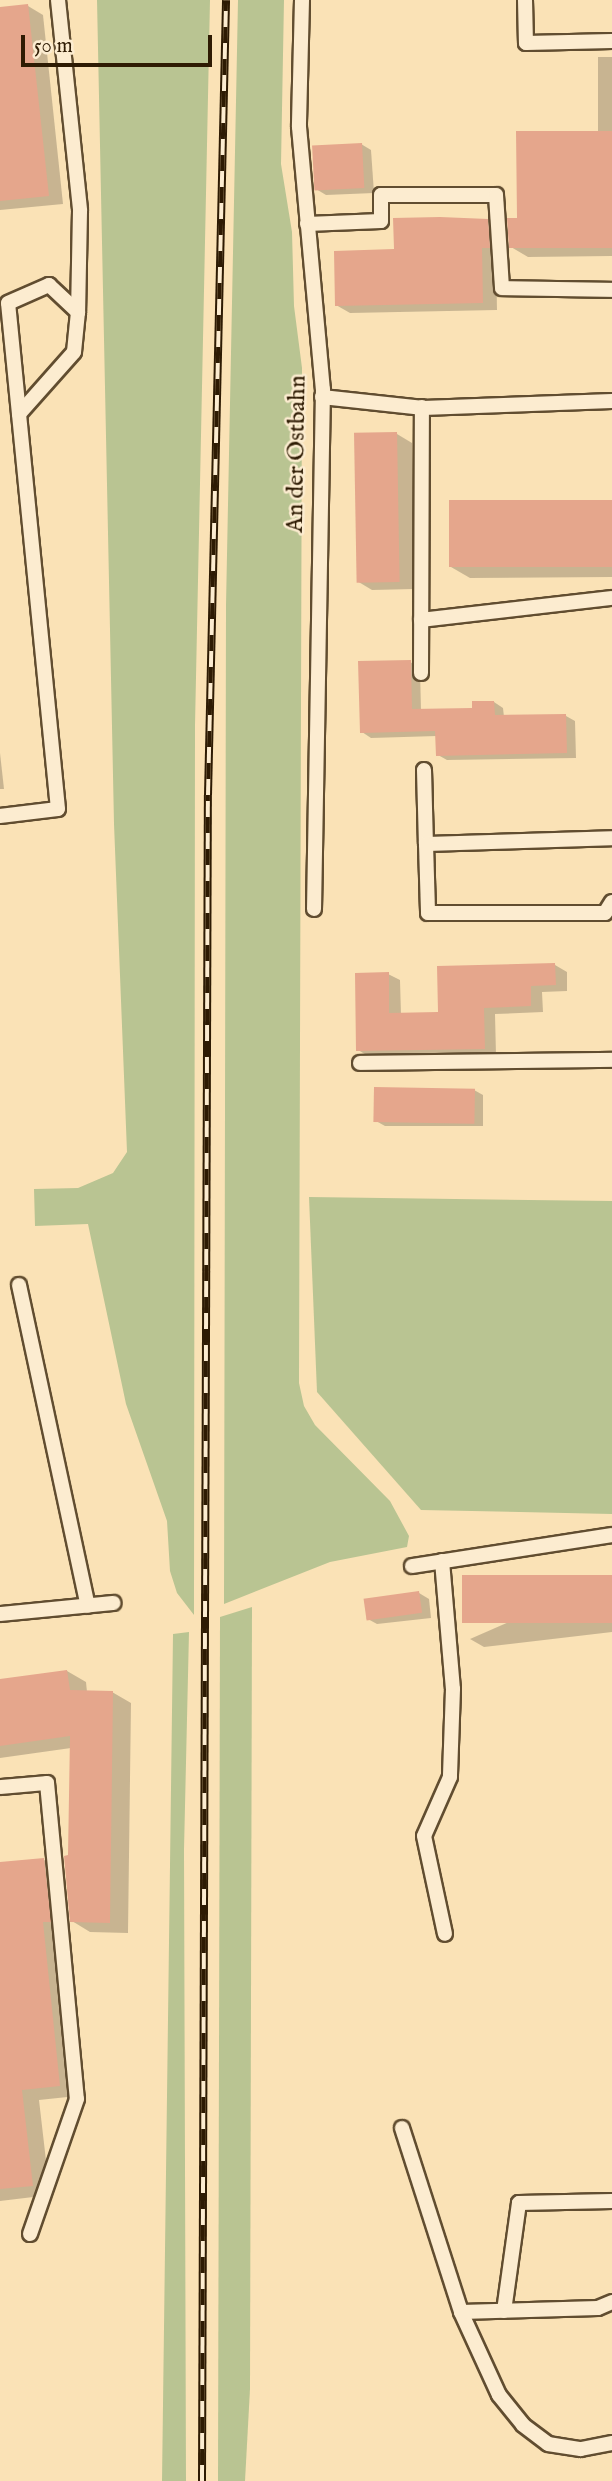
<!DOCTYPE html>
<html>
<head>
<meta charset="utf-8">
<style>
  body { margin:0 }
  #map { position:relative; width:612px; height:2481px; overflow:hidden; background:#fae2b6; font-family:"IM FELL English",serif }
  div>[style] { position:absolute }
  .green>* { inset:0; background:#b9c492 }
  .shadow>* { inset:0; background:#0003 }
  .building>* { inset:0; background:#e5a68c; transform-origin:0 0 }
  .roads { filter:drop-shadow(2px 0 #614d30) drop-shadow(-2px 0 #614d30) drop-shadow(0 2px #614d30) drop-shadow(0 -2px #614d30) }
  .lane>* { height:14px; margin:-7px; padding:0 7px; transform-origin:7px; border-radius:7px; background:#fcecd0 }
  .rail>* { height:8px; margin-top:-4px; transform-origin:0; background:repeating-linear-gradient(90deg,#fcecd0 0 16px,#2e1b03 0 32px); box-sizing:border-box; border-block:2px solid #2e1b03 }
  span { translate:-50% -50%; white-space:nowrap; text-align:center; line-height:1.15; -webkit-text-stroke:5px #fcecd0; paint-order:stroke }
  .street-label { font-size:24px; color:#2e1b03 }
  .scale { position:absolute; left:21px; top:35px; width:191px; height:32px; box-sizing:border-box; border:4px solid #2e1b03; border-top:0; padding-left:9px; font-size:21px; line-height:24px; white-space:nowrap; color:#2e1b03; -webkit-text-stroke:5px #fcecd0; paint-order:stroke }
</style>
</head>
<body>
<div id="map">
  <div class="green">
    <div style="clip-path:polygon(97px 0,210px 0,195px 726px,194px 1615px,177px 1593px,170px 1571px,167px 1521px,126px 1404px,88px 1224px,35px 1226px,34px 1189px,78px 1188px,113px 1173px,127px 1152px,114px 824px)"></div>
    <div style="clip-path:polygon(238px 0,284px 0,281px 164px,292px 232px,294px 306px,302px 368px,299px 1383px,304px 1406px,315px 1425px,390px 1501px,409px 1536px,407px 1547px,330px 1562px,224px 1604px,226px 605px)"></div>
    <div style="clip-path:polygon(309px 1197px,612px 1201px,612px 1514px,421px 1510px,317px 1392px)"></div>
    <div style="clip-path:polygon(252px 1607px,250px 2389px,245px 2481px,218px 2481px,220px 1617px)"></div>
    <div style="clip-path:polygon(189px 1632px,184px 1850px,186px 2481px,162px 2481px,173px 1634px)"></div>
  </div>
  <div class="shadow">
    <div style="clip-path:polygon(28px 6px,43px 15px,63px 204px,0 210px,0 9px)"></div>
    <div style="clip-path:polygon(598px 57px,612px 57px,612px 256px,528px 257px,511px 247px,518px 220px,598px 133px)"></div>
    <div style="clip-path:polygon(361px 144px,371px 150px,374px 193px,326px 195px,316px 189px)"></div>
    <div style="clip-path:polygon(487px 220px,501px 228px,496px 255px,497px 310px,350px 313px,336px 305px,396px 251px)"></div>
    <div style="clip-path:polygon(397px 434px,412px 443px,414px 589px,372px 590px,357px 581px)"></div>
    <div style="clip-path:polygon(612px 502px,612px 577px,470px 578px,451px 567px)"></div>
    <div style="clip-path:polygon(410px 662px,420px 668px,421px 711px,474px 710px,494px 702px,503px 708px,504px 717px,566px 716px,575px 721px,576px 758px,447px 760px,438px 755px,437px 736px,371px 738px,362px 732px)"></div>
    <div style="clip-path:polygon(0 753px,4px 789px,0 789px)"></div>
    <div style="clip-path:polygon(555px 965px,567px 972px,567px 991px,542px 992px,543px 1012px,495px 1014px,496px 1055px,370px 1057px,358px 1050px,388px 974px,400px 980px,401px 1015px,440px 1014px)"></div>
    <div style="clip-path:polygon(474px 1090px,483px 1095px,483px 1126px,385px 1126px,376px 1121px)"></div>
    <div style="clip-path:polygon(612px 1577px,612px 1632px,484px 1647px,470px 1639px)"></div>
    <div style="clip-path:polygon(419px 1593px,429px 1599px,431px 1618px,377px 1624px,366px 1618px)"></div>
    <div style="clip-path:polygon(67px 1671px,86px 1682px,87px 1692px,112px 1692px,131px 1703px,128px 1933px,90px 1932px,72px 1921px,71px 1748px,0 1758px,0 1681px)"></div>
    <div style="clip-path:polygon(44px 1860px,62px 1870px,77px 2096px,39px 2100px,50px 2195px,0 2201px,0 1864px)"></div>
  </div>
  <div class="building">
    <div style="clip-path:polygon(28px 4px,49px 196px,0 201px,0 7px)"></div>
    <div style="clip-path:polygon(516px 131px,612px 131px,612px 248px,509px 248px,507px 218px,517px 218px)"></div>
    <div style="left:362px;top:143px;width:45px;height:50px;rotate:87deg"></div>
    <div style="clip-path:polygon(440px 217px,488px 219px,490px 248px,482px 248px,483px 303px,335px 306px,334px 251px,394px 249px,393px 218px)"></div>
    <div style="left:397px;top:432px;width:150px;height:43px;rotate:89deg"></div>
    <div style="left:612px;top:500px;width:67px;height:163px;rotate:90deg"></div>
    <div style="clip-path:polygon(411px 660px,412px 709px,472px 708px,472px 701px,494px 701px,495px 715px,566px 714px,567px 753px,436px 756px,435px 731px,360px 733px,358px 661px)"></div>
    <div style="clip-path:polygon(555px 963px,556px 985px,531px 986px,531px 1006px,484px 1008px,485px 1049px,356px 1051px,355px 973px,389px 972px,389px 1013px,438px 1012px,437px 966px)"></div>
    <div style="left:374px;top:1087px;width:101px;height:35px;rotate:1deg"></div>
    <div style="left:612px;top:1575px;width:48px;height:150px;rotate:90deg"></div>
    <div style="left:419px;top:1591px;width:22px;height:56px;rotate:82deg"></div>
    <div style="clip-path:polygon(67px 1670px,70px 1690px,113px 1691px,110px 1923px,70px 1922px,64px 1856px,68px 1855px,70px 1736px,0 1746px,0 1679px)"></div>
    <div style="clip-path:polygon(44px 1858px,51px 1922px,43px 1922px,60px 2086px,22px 2090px,33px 2186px,0 2189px,0 1862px)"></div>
  </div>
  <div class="roads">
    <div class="lane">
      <div style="left:58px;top:0;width:212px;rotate:84deg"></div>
      <div style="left:80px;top:211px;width:101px;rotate:91.1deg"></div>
      <div style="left:302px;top:0;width:127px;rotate:91.4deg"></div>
      <div style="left:299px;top:127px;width:263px;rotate:84.8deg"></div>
      <div style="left:323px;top:389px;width:520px;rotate:90.99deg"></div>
      <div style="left:525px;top:0;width:43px;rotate:88.7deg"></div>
      <div style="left:526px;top:43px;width:86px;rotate:-1.3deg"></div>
      <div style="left:307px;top:224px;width:74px;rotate:-2.3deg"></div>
      <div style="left:381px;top:221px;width:26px;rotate:-90deg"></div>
      <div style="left:381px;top:195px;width:115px"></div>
      <div style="left:496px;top:195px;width:93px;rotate:86.3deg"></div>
      <div style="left:502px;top:288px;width:110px;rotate:1deg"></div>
      <div style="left:322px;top:397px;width:102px;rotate:6.2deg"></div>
      <div style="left:423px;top:408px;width:189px;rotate:-2.1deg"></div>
      <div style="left:421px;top:620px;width:192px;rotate:-6.6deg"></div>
      <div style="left:421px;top:673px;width:266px;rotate:-89.8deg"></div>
      <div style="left:424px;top:770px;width:74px;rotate:88.5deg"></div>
      <div style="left:426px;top:844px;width:186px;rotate:-1.8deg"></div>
      <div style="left:0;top:816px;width:58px;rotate:-6.9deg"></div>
      <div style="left:58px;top:809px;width:508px;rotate:-95.64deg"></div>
      <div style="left:8px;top:303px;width:45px;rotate:-23.7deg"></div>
      <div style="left:49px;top:285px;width:40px;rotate:43deg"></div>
      <div style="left:78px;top:312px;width:40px;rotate:95.7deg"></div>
      <div style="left:74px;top:352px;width:83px;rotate:131.6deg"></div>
      <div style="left:426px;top:844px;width:69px;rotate:88.3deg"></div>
      <div style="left:428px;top:913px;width:177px"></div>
      <div style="left:605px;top:913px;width:13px;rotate:-58deg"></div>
      <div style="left:360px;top:1063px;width:252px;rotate:-0.7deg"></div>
      <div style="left:19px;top:1285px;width:328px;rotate:77.9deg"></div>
      <div style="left:442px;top:1561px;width:128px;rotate:85.1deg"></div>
      <div style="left:453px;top:1689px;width:88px;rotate:92deg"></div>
      <div style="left:450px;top:1777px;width:64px;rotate:113.8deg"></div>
      <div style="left:424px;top:1836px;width:100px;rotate:77.9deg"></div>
      <div style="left:412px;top:1566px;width:202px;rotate:-8.8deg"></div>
      <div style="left:0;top:1614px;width:114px;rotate:-5.6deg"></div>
      <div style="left:0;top:1787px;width:47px;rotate:-4.9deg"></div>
      <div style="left:47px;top:1783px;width:317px;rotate:84.6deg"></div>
      <div style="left:77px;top:2099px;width:143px;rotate:109.2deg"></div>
      <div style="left:402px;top:2128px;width:193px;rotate:72.2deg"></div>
      <div style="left:461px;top:2312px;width:91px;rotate:65.4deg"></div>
      <div style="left:499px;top:2395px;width:38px;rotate:51deg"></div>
      <div style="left:523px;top:2425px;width:31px;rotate:37deg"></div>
      <div style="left:548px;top:2444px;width:33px;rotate:9deg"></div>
      <div style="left:581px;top:2449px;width:32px;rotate:-11deg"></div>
      <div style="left:504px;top:2311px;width:109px;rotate:-82.1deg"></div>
      <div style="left:519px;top:2203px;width:93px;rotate:-1.2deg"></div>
      <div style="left:461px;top:2312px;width:137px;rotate:-1.7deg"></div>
      <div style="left:598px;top:2308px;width:15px;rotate:-23deg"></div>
    </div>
  </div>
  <div class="rail">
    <div style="left:202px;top:2481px;width:1686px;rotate:-89.8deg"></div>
    <div style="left:208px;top:795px;width:795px;rotate:-88.7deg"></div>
  </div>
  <div class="street-label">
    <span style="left:297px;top:454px;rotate:-89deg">An der Ostbahn</span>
  </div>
  <div class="scale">50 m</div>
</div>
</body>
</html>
